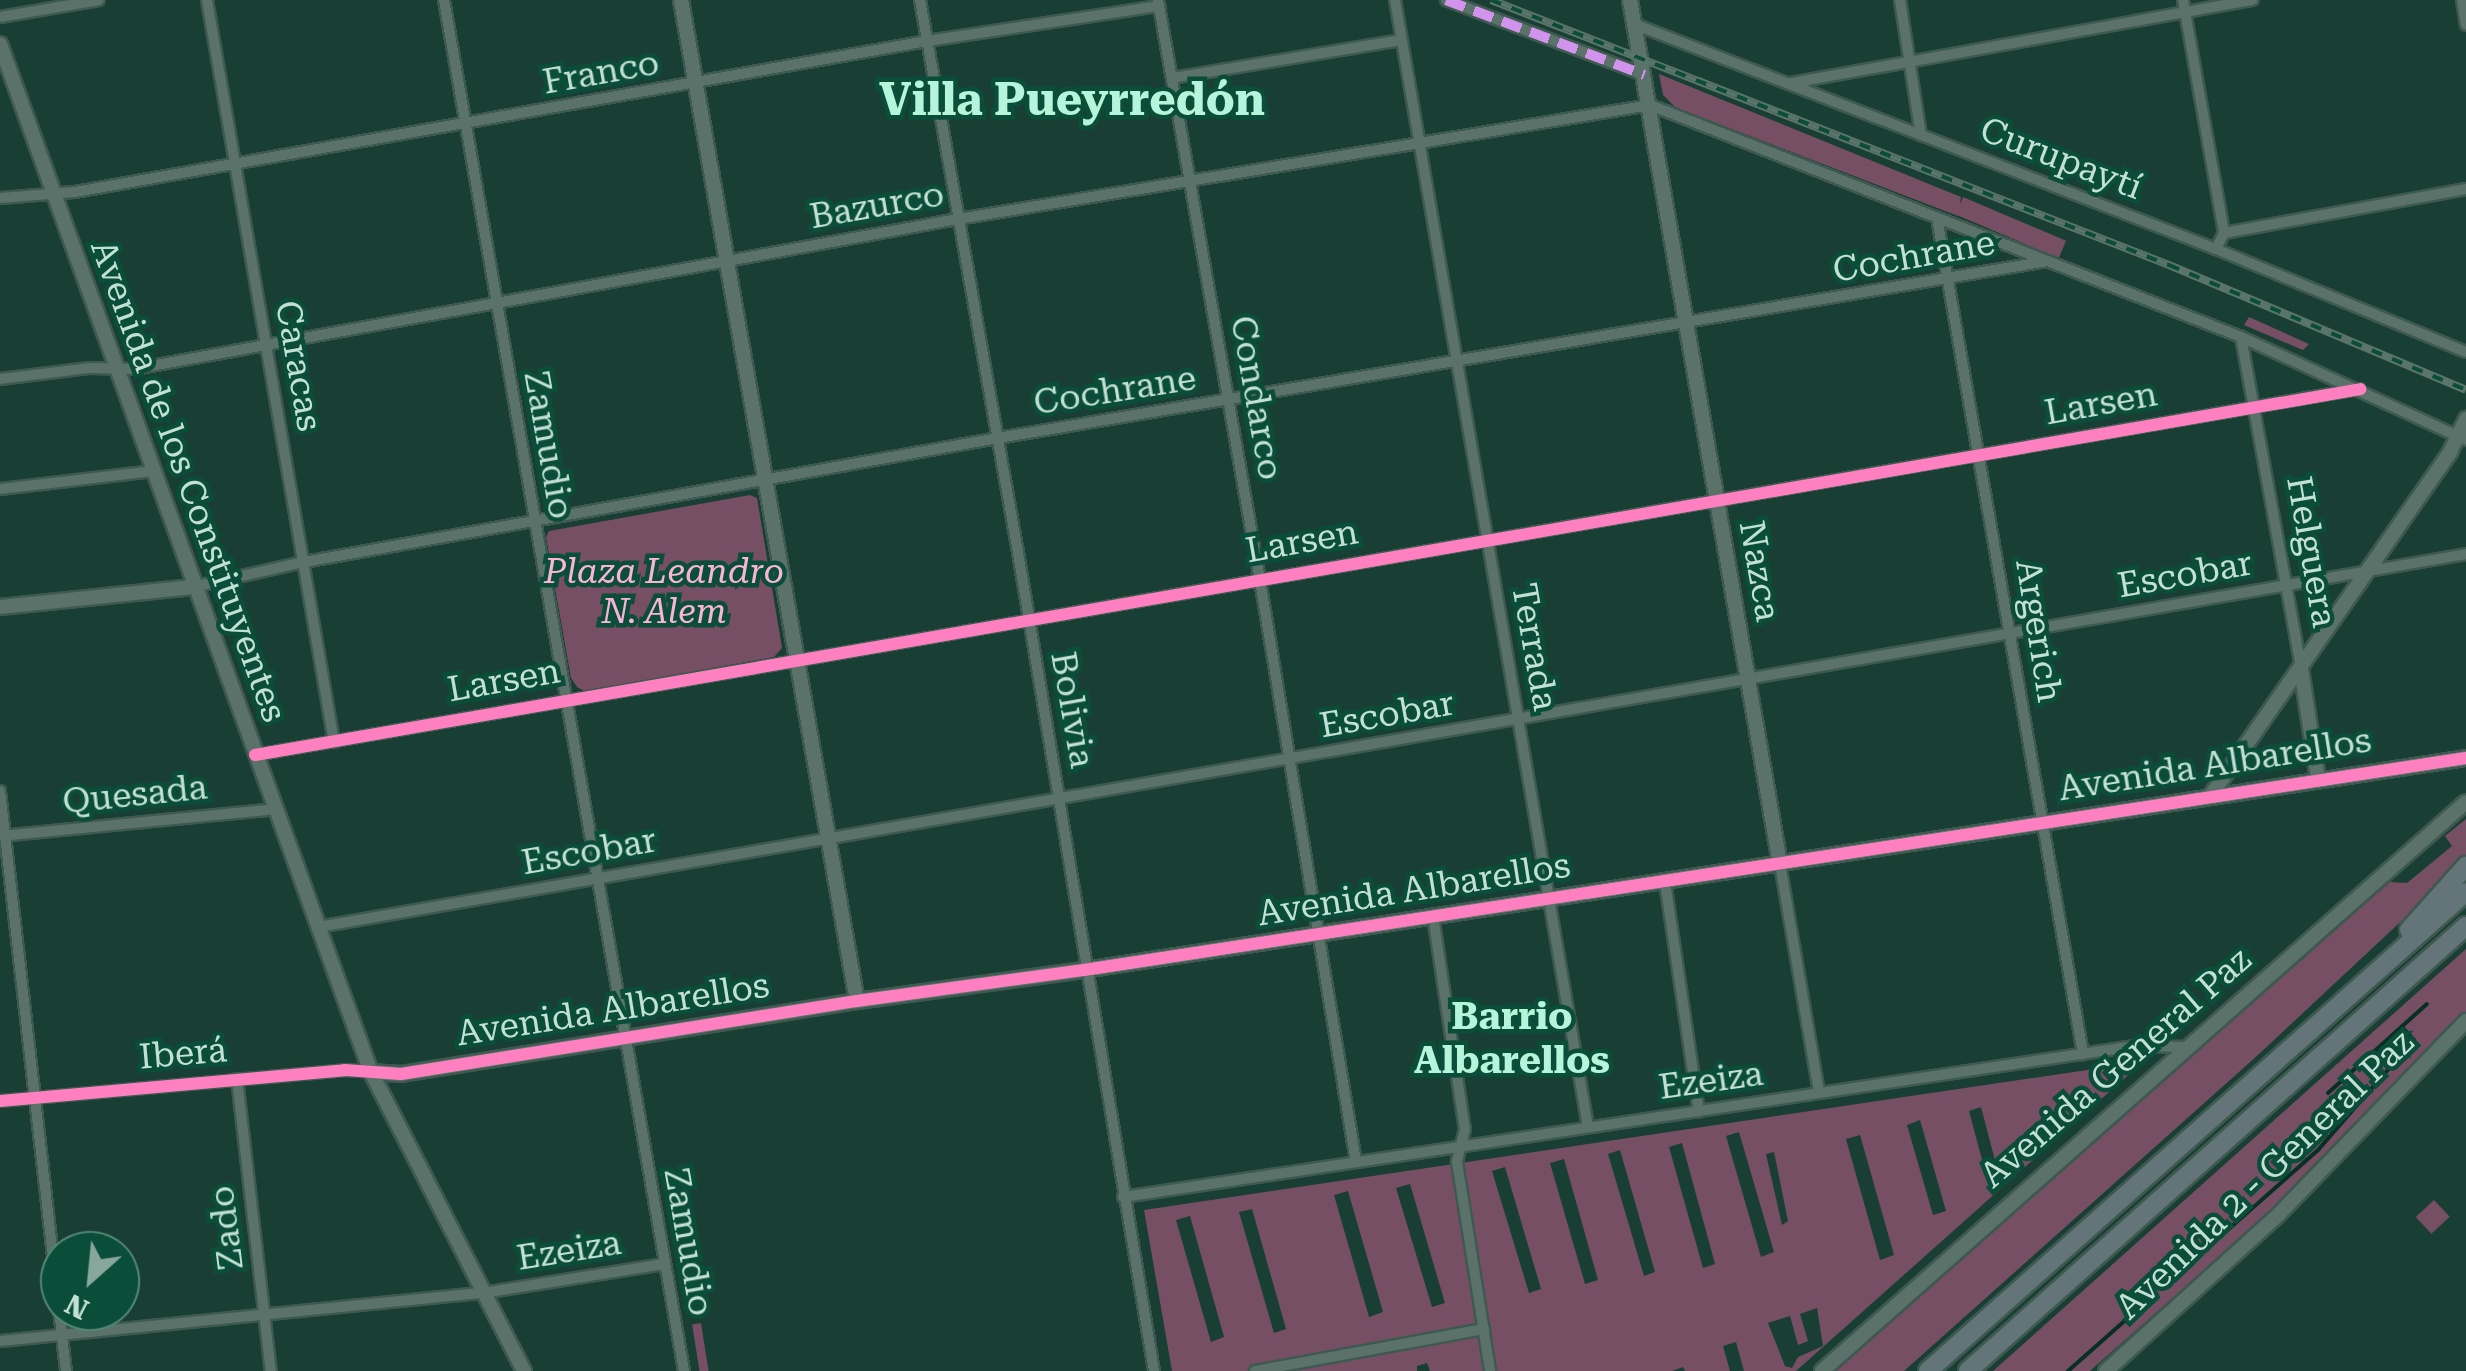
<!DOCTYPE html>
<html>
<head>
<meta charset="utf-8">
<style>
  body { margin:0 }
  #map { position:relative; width:2466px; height:1371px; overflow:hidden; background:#193e33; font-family:"Roboto Serif",serif }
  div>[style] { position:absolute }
  .green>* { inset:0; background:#764f64; transform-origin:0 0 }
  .stream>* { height:4px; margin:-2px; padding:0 2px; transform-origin:2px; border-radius:2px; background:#082f23 }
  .roads { filter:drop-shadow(2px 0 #3e5950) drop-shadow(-2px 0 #3e5950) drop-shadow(0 2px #3e5950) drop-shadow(0 -2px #3e5950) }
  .street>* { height:10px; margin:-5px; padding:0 5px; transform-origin:5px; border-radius:5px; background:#5a7269 }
  .secondary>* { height:14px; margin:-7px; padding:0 7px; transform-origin:7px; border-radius:7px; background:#5a7269 }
  .highway>* { height:18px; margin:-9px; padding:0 9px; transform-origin:9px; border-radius:9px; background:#647579 }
  .rail>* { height:8px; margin-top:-4px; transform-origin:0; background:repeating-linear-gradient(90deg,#0a4d39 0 11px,#5a746a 0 22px); box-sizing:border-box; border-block:2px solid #5a746a }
  .quiet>* { height:10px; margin-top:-5px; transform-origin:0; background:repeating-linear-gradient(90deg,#d193ec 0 20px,transparent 0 30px) }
  .cycleway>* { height:12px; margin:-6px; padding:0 6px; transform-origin:6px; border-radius:6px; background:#ff80c0 }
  span { translate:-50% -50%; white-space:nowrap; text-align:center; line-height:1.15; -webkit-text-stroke:9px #0a4d39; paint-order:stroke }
  .street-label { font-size:35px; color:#c3e0d4 }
  .park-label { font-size:35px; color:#f9b4d6; font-style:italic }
  .neighbourhood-label { font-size:38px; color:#b6f4db; font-weight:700 }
  .district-label { font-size:45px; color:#b6f4db; font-weight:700 }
  .north { position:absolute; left:40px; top:1231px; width:100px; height:100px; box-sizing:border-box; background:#0a4d39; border:2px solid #548877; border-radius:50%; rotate:207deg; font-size:28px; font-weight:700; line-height:40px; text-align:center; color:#c3e0d4 }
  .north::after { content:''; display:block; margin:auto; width:35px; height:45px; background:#88a79c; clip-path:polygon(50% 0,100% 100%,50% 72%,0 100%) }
</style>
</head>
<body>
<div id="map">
  <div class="green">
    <div style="clip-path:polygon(1659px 74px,1961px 197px,1958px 216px,1675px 107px,1663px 95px)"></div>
    <div style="left:1963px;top:197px;width:112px;height:19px;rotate:23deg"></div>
    <div style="clip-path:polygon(2249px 317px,2309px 344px,2303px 350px,2244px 325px)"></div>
    <div style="clip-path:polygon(750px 495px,757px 498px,782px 648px,774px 657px,584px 691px,577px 687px,571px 678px,546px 537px,549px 531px)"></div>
    <div style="clip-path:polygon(2466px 819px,2466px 857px,2426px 898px,2258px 1055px,1904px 1371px,1836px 1371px,2390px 882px,2407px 883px,2452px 846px,2445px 836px)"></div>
    <div style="clip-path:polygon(2466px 949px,2466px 1012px,2273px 1209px,2090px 1371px,1993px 1371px)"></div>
    <div style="clip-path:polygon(evenodd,2134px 1063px,2135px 1069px,1796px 1371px,1744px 1371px,1736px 1342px,1723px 1346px,1730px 1371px,1685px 1371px,1683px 1367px,1672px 1371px,1430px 1371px,1427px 1363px,1417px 1366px,1417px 1371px,1172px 1371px,1144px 1210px,2134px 1063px,1981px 1107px,1997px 1168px,1985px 1171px,1969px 1111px,1981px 1107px,2134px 1063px,1920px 1120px,1946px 1211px,1933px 1215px,1907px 1125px,1920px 1120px,2134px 1063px,1739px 1132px,1774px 1252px,1761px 1257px,1726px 1136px,1739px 1132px,2134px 1063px,1860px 1135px,1894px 1255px,1880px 1260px,1846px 1139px,1860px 1135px,2134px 1063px,1682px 1143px,1715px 1264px,1703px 1268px,1669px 1147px,1682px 1143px,2134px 1063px,1620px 1150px,1655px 1272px,1644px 1276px,1608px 1154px,1620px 1150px,2134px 1063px,1774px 1152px,1788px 1221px,1782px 1225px,1766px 1154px,1774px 1152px,2134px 1063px,1564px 1159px,1598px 1280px,1585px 1284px,1550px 1163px,1564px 1159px,2134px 1063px,1505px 1167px,1541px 1289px,1529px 1293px,1492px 1171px,1505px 1167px,2134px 1063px,1410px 1184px,1445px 1303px,1432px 1307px,1396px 1188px,1410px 1184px,2134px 1063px,1348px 1191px,1383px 1312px,1369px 1317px,1334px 1195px,1348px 1191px,2134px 1063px,1252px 1209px,1286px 1329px,1274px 1333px,1239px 1212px,1252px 1209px,2134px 1063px,1190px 1216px,1224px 1337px,1211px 1342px,1176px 1220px,1190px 1216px,2134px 1063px,1817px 1308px,1823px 1346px,1798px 1357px,1792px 1368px,1785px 1366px,1768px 1323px,1790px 1316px,1798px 1345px,1808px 1341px,1800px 1314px,1817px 1308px)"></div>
    <div style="left:2434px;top:1200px;width:23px;height:25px;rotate:47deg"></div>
    <div style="left:701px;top:1323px;width:49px;height:9px;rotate:81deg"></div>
  </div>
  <div class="stream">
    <div style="left:2328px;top:1093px;width:133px;rotate:-42deg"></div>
    <div style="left:2161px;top:1289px;width:210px;rotate:-41.5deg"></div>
    <div style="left:2318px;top:1150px;width:146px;rotate:-48.9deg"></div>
    <div style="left:2414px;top:1040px;width:18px;rotate:-133deg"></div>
    <div style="left:2068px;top:1371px;width:115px;rotate:-41.5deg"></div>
  </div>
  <div class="roads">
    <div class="street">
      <div style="left:207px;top:0;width:753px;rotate:80.29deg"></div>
      <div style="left:444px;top:0;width:1392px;rotate:80.07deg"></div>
      <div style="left:920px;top:0;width:567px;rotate:79.94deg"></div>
      <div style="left:1019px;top:558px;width:824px;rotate:80.57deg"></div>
      <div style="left:1158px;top:0;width:589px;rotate:80.03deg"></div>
      <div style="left:1260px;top:580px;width:590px;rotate:80.63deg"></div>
      <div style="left:1395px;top:0;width:1143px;rotate:80.28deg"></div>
      <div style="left:1446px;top:0;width:212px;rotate:20.7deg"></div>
      <div style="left:1900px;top:0;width:137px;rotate:81.2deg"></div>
      <div style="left:2183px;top:0;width:237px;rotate:80deg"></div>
      <div style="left:2224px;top:233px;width:18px;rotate:117deg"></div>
      <div style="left:2462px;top:0;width:25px;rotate:81deg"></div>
      <div style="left:0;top:17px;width:100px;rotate:-9.7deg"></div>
      <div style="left:1634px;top:24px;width:624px;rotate:21.14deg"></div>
      <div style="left:2216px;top:249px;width:270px;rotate:22.4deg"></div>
      <div style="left:1172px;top:78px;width:232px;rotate:-9.4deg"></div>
      <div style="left:1791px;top:83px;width:469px;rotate:-10.2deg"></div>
      <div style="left:0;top:198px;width:75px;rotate:-4.6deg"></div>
      <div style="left:75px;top:192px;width:865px;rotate:-10.05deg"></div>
      <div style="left:927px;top:41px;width:235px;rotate:-8.6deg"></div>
      <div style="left:1937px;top:218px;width:849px;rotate:80.09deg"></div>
      <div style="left:2224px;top:233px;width:246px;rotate:-10.3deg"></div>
      <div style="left:2241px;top:337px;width:336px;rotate:79.7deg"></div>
      <div style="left:0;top:379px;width:91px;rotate:-7deg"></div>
      <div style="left:90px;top:368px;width:44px;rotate:1.3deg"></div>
      <div style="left:134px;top:369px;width:838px;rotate:-10.32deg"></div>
      <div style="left:958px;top:219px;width:701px;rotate:-9.35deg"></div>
      <div style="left:1650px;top:105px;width:635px;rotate:21.43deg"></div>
      <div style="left:2241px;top:337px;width:247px;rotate:24.6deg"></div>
      <div style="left:0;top:489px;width:154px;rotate:-6.7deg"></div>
      <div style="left:193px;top:587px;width:114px;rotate:-12.7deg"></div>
      <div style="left:304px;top:562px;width:705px;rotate:-10.13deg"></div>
      <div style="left:998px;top:438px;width:1065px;rotate:-9.57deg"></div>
      <div style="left:255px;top:755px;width:2136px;rotate:-9.87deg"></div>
      <div style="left:0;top:791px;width:584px;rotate:83.51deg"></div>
      <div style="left:1px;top:836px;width:275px;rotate:-5.6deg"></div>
      <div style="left:1780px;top:864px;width:232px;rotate:80.3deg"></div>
      <div style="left:1665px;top:882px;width:232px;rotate:81.6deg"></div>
      <div style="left:1433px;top:916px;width:215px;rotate:81.5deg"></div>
      <div style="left:1465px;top:1129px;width:34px;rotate:104deg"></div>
      <div style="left:1457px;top:1162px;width:212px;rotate:81deg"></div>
      <div style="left:318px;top:927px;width:2180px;rotate:-9.85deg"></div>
      <div style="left:237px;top:1079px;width:294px;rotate:83.4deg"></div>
      <div style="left:0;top:1101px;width:346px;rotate:-5.1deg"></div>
      <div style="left:345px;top:1070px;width:26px;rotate:4deg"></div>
      <div style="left:1123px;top:1197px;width:1023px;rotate:-8.49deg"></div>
      <div style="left:2135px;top:1046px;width:55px;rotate:1deg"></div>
      <div style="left:0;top:1341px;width:485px;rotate:-5.7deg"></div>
      <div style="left:483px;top:1293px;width:183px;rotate:-9.1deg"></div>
      <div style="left:1255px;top:1371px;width:233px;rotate:-10.4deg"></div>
    </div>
    <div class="secondary">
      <div style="left:681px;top:0;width:1016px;rotate:80.03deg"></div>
      <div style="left:1630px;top:0;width:877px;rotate:80.15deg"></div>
      <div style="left:0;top:44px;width:1093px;rotate:70.16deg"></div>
      <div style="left:371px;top:1072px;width:336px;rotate:62.9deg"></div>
      <div style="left:0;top:607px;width:194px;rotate:-5.9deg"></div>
      <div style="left:2301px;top:669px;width:111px;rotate:81.2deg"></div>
      <div style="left:2211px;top:795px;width:418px;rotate:-55.1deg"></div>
      <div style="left:2450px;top:452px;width:37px;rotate:-64deg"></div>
      <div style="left:371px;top:1072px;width:30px;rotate:4deg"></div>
      <div style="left:401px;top:1074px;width:462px;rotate:-9.1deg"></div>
      <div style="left:857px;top:1001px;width:229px;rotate:-7.8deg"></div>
      <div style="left:1084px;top:970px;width:1398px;rotate:-8.72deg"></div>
      <div style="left:1822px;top:1371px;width:859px;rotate:-41.46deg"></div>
      <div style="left:2106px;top:1371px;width:234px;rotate:-42.2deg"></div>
      <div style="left:2279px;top:1214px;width:269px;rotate:-45.9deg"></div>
    </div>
    <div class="highway">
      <div style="left:2409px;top:930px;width:86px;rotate:-48.3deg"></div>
      <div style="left:1928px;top:1371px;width:720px;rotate:-41.68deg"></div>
      <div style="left:1968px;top:1371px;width:668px;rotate:-41.78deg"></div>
    </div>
  </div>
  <div class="rail">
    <div style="left:1491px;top:0;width:728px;rotate:21.35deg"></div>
    <div style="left:2169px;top:265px;width:322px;rotate:22.8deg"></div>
  </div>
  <div class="quiet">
    <div style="left:1446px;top:0;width:212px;rotate:20.7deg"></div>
  </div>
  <div class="cycleway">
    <div style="left:255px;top:755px;width:2137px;rotate:-9.86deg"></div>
    <div style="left:0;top:1101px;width:346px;rotate:-5.1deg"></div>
    <div style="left:345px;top:1070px;width:56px;rotate:4.1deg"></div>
    <div style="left:401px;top:1074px;width:462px;rotate:-9.1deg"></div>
    <div style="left:857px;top:1001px;width:229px;rotate:-7.8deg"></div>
    <div style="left:1084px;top:970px;width:1398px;rotate:-8.72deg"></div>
  </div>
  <div class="street-label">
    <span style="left:601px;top:73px;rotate:-10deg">Franco</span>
    <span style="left:2061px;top:159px;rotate:21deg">Curupaytí</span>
    <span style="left:877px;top:206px;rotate:-10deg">Bazurco</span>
    <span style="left:1914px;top:257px;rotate:-10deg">Cochrane</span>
    <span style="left:298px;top:366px;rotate:80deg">Caracas</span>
    <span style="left:1115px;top:391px;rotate:-9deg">Cochrane</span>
    <span style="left:1256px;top:398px;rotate:80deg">Condarco</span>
    <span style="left:2101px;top:404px;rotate:-10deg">Larsen</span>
    <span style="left:548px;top:445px;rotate:80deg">Zamudio</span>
    <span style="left:188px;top:481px;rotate:70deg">Avenida de los Constituyentes</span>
    <span style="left:1302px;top:542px;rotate:-10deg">Larsen</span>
    <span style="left:2311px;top:552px;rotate:80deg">Helguera</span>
    <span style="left:1759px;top:571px;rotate:80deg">Nazca</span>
    <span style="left:2185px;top:575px;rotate:-10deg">Escobar</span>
    <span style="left:2038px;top:631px;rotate:81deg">Argerich</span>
    <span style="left:1534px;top:647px;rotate:80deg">Terrada</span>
    <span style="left:504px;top:681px;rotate:-10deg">Larsen</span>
    <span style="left:1072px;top:710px;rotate:80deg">Bolivia</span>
    <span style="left:1387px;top:715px;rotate:-10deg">Escobar</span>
    <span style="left:2215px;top:765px;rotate:-9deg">Avenida Albarellos</span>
    <span style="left:135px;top:795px;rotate:-6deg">Quesada</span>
    <span style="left:589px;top:852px;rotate:-10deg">Escobar</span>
    <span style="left:1414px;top:890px;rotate:-9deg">Avenida Albarellos</span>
    <span style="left:613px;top:1010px;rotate:-9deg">Avenida Albarellos</span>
    <span style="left:183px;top:1054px;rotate:-5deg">Iberá</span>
    <span style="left:2116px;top:1068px;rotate:-41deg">Avenida General Paz</span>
    <span style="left:1711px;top:1081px;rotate:-8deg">Ezeiza</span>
    <span style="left:2265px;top:1175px;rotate:-44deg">Avenida 2 - General Paz</span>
    <span style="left:227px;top:1228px;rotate:-97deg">Zado</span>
    <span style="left:688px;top:1242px;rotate:80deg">Zamudio</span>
    <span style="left:569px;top:1251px;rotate:-9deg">Ezeiza</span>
  </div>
  <div class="park-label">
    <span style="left:664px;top:592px">Plaza Leandro<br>N. Alem</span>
  </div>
  <div class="neighbourhood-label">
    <span style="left:1512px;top:1039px">Barrio<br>Albarellos</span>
  </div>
  <div class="district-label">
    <span style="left:1072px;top:100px">Villa Pueyrredón</span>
  </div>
  <div class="north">N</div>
</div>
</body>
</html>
